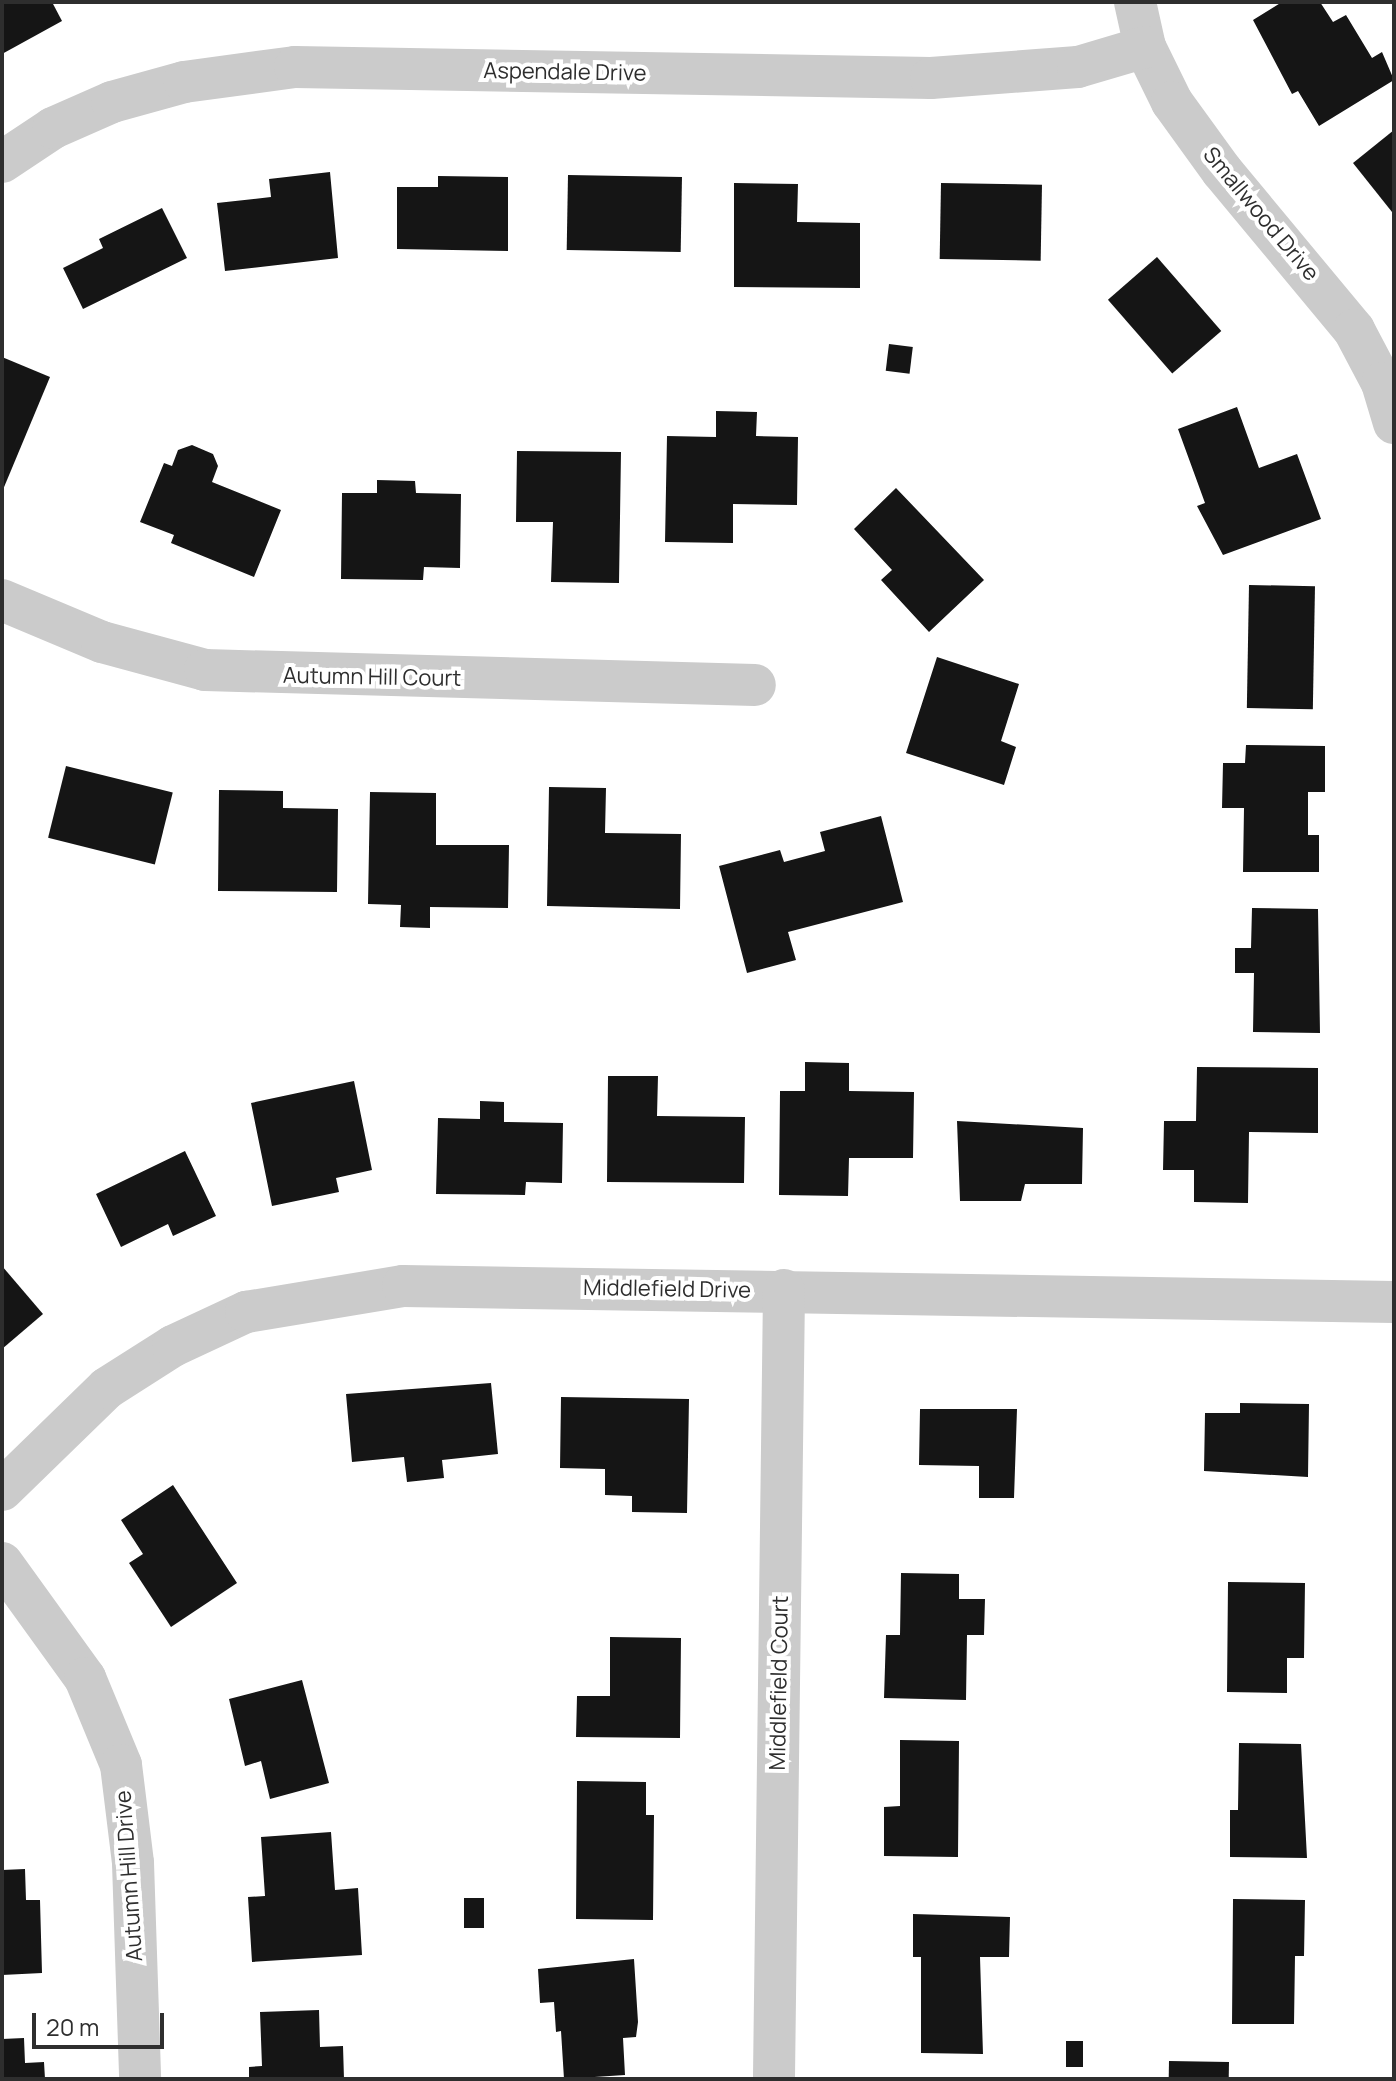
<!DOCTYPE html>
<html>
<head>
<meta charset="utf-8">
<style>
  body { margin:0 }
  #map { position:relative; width:1396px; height:2081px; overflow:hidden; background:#fff; font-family:Manrope,sans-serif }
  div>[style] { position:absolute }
  .building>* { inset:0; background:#151515; transform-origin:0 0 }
  .street>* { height:42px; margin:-21px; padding:0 21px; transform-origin:21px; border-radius:21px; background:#cbcbcb }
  span { translate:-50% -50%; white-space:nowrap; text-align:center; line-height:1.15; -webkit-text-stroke:8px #fff; paint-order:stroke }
  .street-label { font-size:22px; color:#2e2e2e }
  .frame { position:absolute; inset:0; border:4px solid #2e2e2e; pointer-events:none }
  .scale { position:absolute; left:32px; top:2013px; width:132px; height:36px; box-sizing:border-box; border:4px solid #2e2e2e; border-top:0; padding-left:10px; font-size:24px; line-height:28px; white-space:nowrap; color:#2e2e2e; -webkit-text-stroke:6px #fff; paint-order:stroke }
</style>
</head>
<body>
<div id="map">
  <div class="building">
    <div style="clip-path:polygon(2px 2px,52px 2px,62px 21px,2px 54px)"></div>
    <div style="clip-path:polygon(1282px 2px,1320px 2px,1333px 22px,1346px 15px,1372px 58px,1382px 52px,1394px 80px,1319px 126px,1298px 91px,1292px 94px,1253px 20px)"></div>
    <div style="clip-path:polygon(1394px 130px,1394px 210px,1392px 212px,1353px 163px)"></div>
    <div style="clip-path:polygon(330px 172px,338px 258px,225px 271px,217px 203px,271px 197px,269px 179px)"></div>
    <div style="left:568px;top:175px;width:114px;height:75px;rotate:1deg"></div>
    <div style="clip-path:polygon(438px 176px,508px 177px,508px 251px,397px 249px,397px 187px,438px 187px)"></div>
    <div style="clip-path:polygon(734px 183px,798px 184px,797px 222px,860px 223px,860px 288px,734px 287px)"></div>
    <div style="left:941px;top:183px;width:101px;height:76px;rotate:1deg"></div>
    <div style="clip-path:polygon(162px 208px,187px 258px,83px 309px,63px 268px,103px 248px,99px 239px)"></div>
    <div style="left:1157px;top:257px;width:98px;height:65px;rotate:49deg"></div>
    <div style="left:889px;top:344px;width:24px;height:27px;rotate:7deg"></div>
    <div style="clip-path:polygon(2px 357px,50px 377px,2px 492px)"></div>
    <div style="clip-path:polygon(1237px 407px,1259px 468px,1297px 454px,1321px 519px,1223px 555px,1197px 506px,1205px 503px,1178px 429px)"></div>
    <div style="clip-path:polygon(716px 411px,757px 412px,756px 436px,798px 437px,797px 505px,733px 504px,733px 543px,665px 542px,667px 436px,716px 437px)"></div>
    <div style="clip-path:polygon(192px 445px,213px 454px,218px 466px,212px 482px,281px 510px,254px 577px,171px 543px,174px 535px,140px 522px,164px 463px,172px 466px,178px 450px)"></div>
    <div style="clip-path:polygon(517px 451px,621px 452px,619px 583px,551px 582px,553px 522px,516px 522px)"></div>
    <div style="clip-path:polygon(377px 480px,415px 481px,416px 493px,461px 494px,460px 568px,424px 567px,423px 580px,341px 579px,342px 493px,377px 493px)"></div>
    <div style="clip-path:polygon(896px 488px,984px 580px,929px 632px,881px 580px,892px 570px,854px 529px)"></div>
    <div style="left:1249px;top:585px;width:66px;height:123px;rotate:1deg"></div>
    <div style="clip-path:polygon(937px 657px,1019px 684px,1001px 741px,1016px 747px,1004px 785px,906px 753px)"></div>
    <div style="clip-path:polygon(1246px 745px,1325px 746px,1325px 792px,1308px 792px,1308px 835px,1319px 835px,1319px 872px,1243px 872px,1244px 808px,1222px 808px,1223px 763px,1245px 763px)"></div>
    <div style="left:66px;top:766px;width:110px;height:74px;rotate:14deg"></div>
    <div style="clip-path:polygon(549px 787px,606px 788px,605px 833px,681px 834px,680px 909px,547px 906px)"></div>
    <div style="clip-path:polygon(219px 790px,283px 791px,283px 808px,338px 809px,337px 892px,218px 891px)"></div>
    <div style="clip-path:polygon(370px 792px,436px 793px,436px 845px,509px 845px,508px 908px,430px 907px,430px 928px,400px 927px,401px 905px,368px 904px)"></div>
    <div style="clip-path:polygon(881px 816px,903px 902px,788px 932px,796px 960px,747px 973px,719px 866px,780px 850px,784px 862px,825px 851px,820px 832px)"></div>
    <div style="clip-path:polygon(1252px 908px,1318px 909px,1320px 1033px,1253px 1032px,1254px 973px,1235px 973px,1235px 948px,1251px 948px)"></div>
    <div style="clip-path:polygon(805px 1062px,849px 1063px,849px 1091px,914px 1092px,913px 1158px,849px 1158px,848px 1196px,779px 1195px,780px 1091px,805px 1091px)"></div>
    <div style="clip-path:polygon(1197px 1067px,1318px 1068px,1318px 1133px,1249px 1132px,1248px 1203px,1194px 1202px,1194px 1170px,1163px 1170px,1164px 1121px,1196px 1121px)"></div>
    <div style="clip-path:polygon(608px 1076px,658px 1076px,657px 1116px,745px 1117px,744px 1183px,607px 1182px)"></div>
    <div style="clip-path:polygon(354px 1081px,372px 1170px,336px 1178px,339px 1192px,272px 1206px,251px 1103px)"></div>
    <div style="clip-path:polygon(480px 1101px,504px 1102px,504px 1122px,563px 1123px,562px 1183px,526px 1182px,525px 1195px,436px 1194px,438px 1118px,480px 1119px)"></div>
    <div style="clip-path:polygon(957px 1121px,1083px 1128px,1082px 1184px,1025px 1184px,1021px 1201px,960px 1201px)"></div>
    <div style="clip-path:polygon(185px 1151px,216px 1216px,173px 1236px,168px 1224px,121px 1247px,96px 1194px)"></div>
    <div style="clip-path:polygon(2px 1266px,43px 1314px,2px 1349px)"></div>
    <div style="clip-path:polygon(491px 1383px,498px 1454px,442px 1460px,444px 1478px,407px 1482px,404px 1457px,352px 1462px,346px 1394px)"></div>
    <div style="clip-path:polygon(561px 1397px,689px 1399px,687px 1513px,632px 1512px,632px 1496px,605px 1495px,605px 1469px,560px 1468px)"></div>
    <div style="clip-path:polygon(1240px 1403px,1309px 1404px,1308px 1477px,1204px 1471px,1205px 1413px,1240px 1413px)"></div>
    <div style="clip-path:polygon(920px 1409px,1017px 1409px,1014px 1498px,979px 1498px,979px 1466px,919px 1465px)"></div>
    <div style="clip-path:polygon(173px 1485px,237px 1583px,171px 1627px,129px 1563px,143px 1554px,121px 1520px)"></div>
    <div style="clip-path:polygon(901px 1573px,959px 1574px,959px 1599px,985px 1599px,984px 1635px,967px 1635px,966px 1700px,884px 1698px,886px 1635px,900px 1635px)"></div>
    <div style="clip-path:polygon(1228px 1582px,1305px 1583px,1304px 1658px,1287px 1658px,1287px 1693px,1227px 1692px)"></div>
    <div style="clip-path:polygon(610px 1637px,681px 1638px,680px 1738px,576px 1737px,577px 1696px,610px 1696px)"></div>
    <div style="clip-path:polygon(302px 1680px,329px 1783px,270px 1799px,261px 1761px,245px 1766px,229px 1699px)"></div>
    <div style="clip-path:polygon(900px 1740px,959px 1741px,958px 1857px,884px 1856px,884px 1807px,900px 1806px)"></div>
    <div style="clip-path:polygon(1239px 1743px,1301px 1744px,1307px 1858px,1230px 1857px,1230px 1810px,1238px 1810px)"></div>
    <div style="clip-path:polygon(577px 1781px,646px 1782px,646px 1815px,654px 1815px,653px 1920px,576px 1919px)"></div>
    <div style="clip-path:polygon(331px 1832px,335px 1890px,358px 1888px,362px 1955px,252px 1962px,248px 1897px,265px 1896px,261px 1837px)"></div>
    <div style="clip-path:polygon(25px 1869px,26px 1900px,40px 1900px,42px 1973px,2px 1975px,2px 1870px)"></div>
    <div style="left:464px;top:1898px;width:20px;height:30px"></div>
    <div style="clip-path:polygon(1233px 1899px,1305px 1900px,1304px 1956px,1295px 1956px,1294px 2024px,1232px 2024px)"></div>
    <div style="clip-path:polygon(913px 1914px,1010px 1917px,1009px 1957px,980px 1957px,983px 2054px,921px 2053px,921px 1957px,913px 1957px)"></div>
    <div style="clip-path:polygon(634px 1959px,638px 2022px,636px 2037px,623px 2038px,625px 2075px,564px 2079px,561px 2031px,556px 2032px,554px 2002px,540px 2003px,538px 1969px)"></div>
    <div style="clip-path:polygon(319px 2010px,320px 2047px,343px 2046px,344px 2079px,249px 2079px,249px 2067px,262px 2066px,260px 2012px)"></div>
    <div style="clip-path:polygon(24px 2038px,25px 2063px,44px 2062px,45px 2079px,2px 2079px,2px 2039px)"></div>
    <div style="left:1066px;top:2041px;width:17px;height:26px"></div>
    <div style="left:1169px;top:2061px;width:60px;height:18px;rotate:1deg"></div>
  </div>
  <div class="street">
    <div style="left:1135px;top:2px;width:46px;rotate:77.5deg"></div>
    <div style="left:1145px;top:47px;width:61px;rotate:63.9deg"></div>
    <div style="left:1172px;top:102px;width:85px;rotate:54.1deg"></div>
    <div style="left:1222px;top:171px;width:207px;rotate:50.3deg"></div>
    <div style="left:1354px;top:330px;width:60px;rotate:62.2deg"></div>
    <div style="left:1382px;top:383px;width:42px;rotate:73.3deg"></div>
    <div style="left:2px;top:162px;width:61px;rotate:-33.7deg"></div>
    <div style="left:53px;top:128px;width:64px;rotate:-23.8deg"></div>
    <div style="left:112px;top:102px;width:75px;rotate:-15.5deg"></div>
    <div style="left:184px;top:82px;width:112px;rotate:-7.7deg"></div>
    <div style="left:295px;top:67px;width:636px;rotate:0.99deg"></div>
    <div style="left:931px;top:78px;width:147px;rotate:-4.3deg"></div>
    <div style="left:1078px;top:67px;width:70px;rotate:-16.6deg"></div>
    <div style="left:2px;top:600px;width:108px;rotate:22.8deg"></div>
    <div style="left:102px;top:642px;width:107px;rotate:15.2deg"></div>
    <div style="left:205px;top:670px;width:550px;rotate:1.56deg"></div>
    <div style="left:2px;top:1490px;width:146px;rotate:-44.2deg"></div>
    <div style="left:107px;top:1388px;width:78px;rotate:-32.5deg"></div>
    <div style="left:173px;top:1346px;width:81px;rotate:-25deg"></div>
    <div style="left:246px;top:1312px;width:159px;rotate:-9.4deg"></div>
    <div style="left:403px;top:1286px;width:991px;rotate:0.92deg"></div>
    <div style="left:2px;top:1563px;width:142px;rotate:54.2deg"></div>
    <div style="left:85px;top:1678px;width:94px;rotate:67.5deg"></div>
    <div style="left:121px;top:1765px;width:99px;rotate:83deg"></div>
    <div style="left:133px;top:1863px;width:216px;rotate:88.1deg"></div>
    <div style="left:774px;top:2076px;width:786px;rotate:-89.27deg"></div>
  </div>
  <div class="street-label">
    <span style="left:565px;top:72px;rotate:1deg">Aspendale Drive</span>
    <span style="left:1261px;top:214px;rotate:50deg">Smallwood Drive</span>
    <span style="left:372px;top:677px;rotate:1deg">Autumn Hill Court</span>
    <span style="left:667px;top:1289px;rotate:1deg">Middlefield Drive</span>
    <span style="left:779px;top:1683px;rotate:-89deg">Middlefield Court</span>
    <span style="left:129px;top:1876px;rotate:-94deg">Autumn Hill Drive</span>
  </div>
  <div class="frame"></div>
  <div class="scale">20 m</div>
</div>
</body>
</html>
